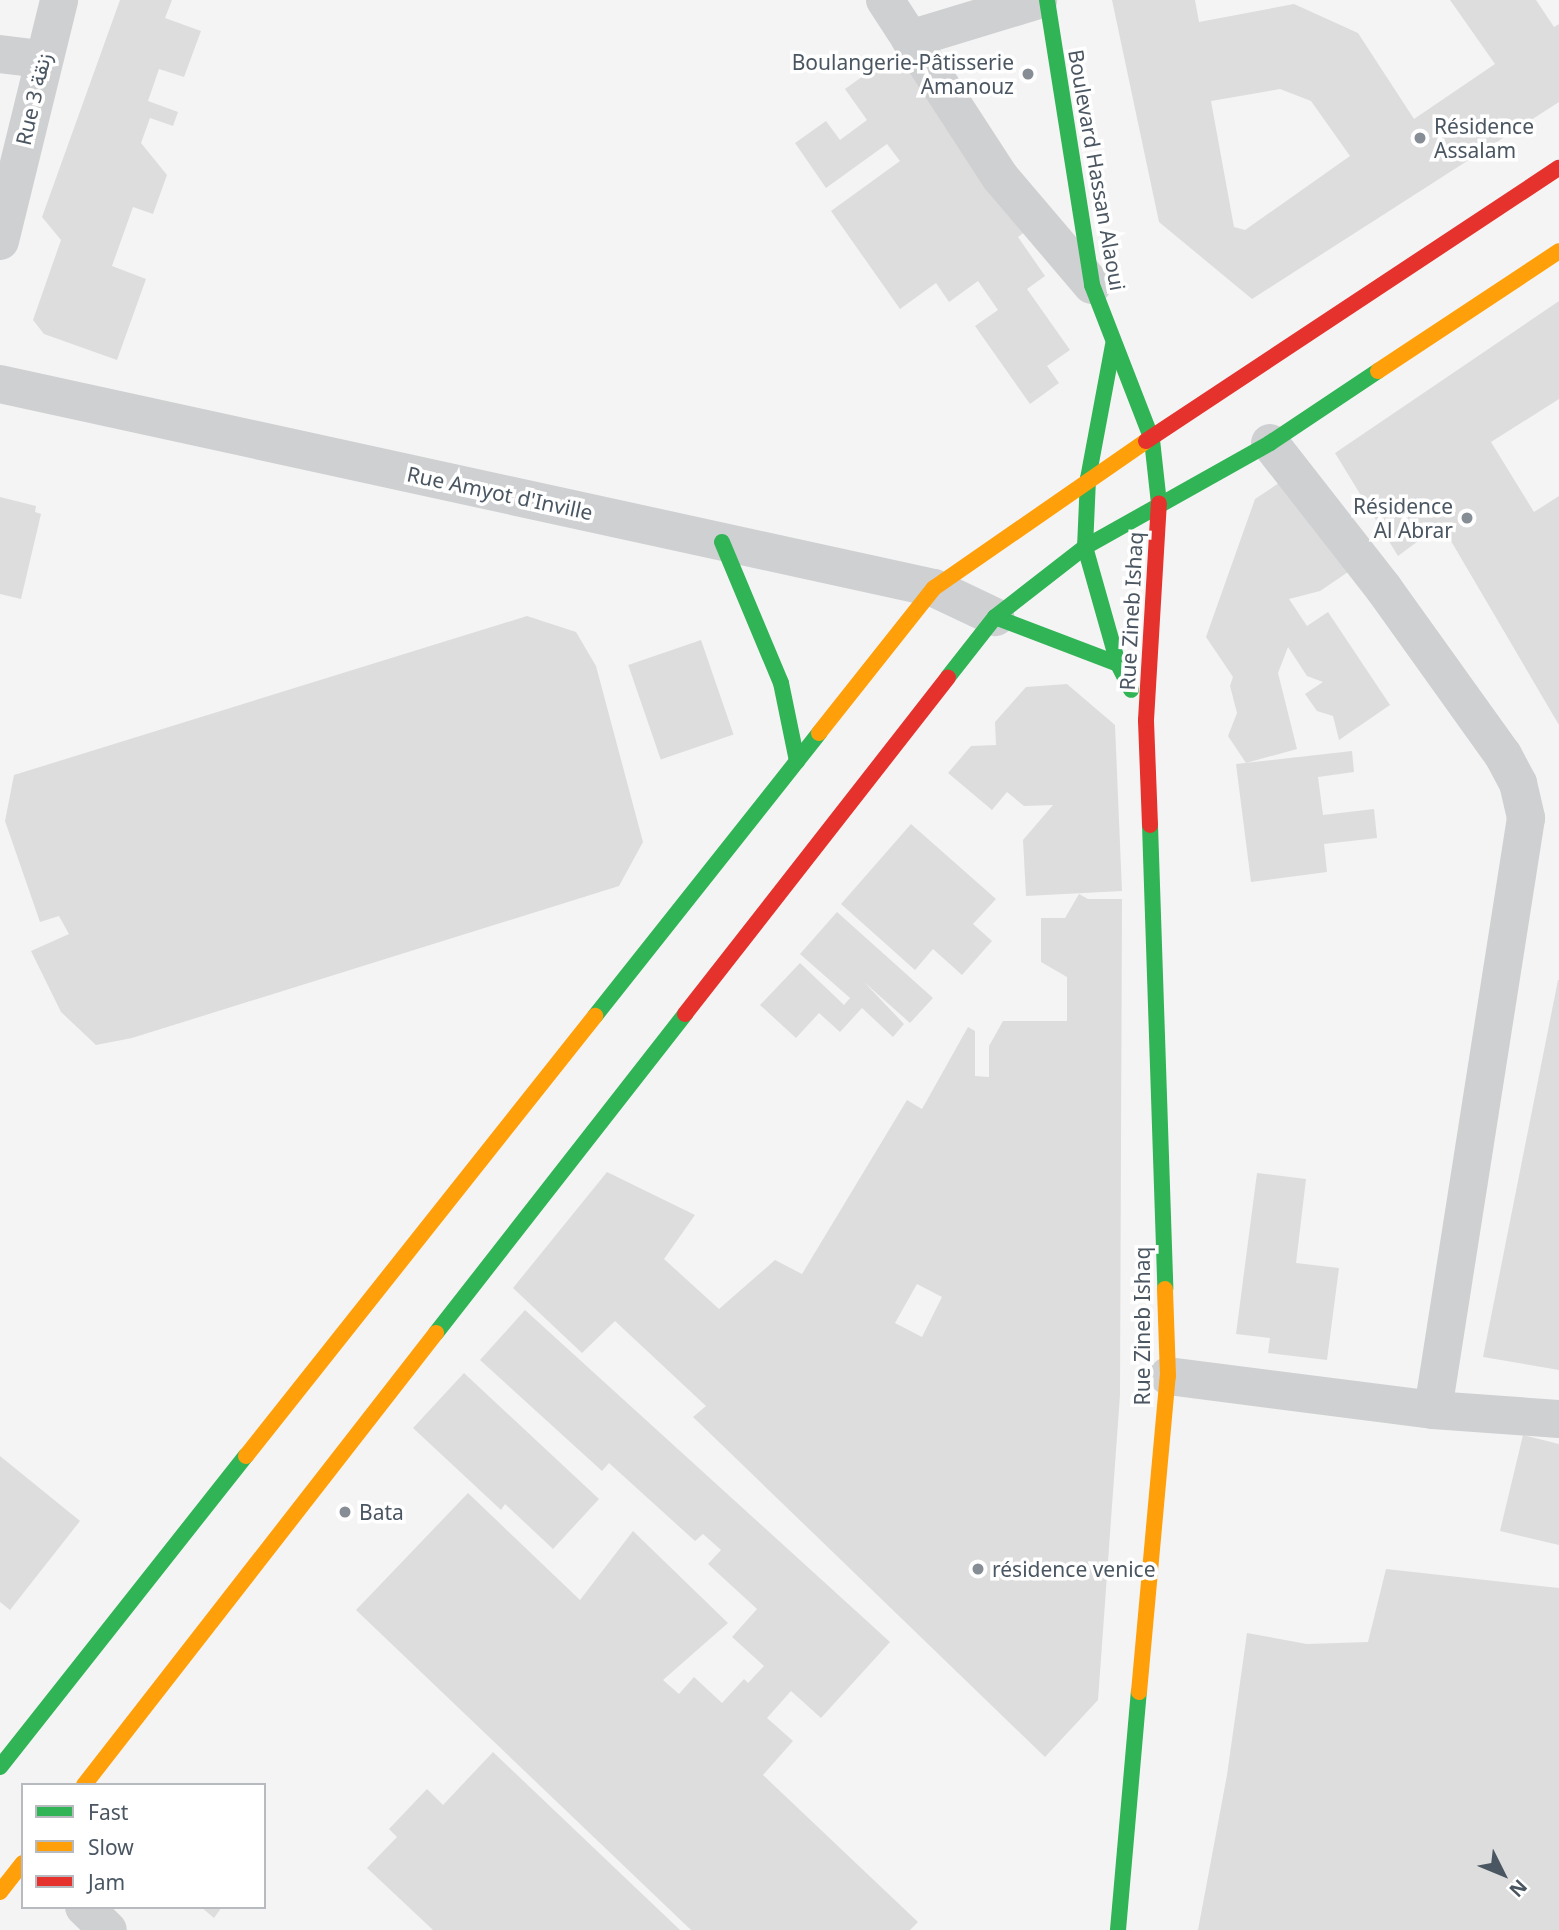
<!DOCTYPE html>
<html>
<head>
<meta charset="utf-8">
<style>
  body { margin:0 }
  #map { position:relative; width:1559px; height:1930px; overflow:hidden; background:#f4f4f4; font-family:"Noto Sans",Vazirmatn,sans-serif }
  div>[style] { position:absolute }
  .building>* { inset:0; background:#ddddde; transform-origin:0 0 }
  .street>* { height:38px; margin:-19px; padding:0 19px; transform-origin:19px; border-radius:19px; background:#ced0d2 }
  .fast>* { height:16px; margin:-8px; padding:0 8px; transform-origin:8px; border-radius:8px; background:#30b455 }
  .slow>* { height:16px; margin:-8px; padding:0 8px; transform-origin:8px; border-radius:8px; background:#ff9f0a }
  .jam>* { height:16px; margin:-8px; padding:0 8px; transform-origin:8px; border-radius:8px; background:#e5322d }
  .dots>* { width:19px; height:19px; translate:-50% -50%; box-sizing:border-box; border:4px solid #fff; border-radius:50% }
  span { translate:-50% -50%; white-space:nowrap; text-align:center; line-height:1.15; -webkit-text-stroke:7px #fff; paint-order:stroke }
  .poi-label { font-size:21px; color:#4a5661 }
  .right { translate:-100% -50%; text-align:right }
  .left { translate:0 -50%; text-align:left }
  .street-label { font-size:21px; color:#4a5661 }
  .legend { position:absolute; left:21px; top:1783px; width:245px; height:126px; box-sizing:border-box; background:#fff; border:2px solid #b7bbc0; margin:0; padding:9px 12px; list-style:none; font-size:21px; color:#4a5661 }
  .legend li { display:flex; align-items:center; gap:14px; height:35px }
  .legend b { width:35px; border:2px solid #b7bbc0 }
  .north { position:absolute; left:1468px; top:1839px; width:70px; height:70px; -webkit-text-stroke:5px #fff; paint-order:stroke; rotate:133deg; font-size:19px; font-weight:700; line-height:28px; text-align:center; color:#4a5661 }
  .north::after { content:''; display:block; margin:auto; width:24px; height:32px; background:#4a5661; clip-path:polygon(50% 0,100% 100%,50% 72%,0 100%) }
</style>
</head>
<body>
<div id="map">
  <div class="building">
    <div style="clip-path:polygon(120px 0,172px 0,165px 18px,201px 31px,184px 77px,159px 69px,148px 101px,178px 112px,173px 126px,150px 118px,141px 143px,167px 175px,153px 214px,133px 207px,112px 266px,146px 279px,117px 360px,44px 334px,33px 320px,61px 240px,42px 217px)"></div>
    <div style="clip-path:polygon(evenodd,1112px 0,1195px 0,1199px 22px,1294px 4px,1358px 33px,1414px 119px,1495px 64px,1450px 0,1536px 0,1554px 27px,1559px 24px,1559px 102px,1252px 299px,1159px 222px,1112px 0,1280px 89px,1311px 101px,1350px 156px,1245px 230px,1234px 227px,1211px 101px,1280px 89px)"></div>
    <div style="clip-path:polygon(898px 51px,1026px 231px,1018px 237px,1045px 276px,1027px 289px,1070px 350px,1047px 366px,1059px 383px,1030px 404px,975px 326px,998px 310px,978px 281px,949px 302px,936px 283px,900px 309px,831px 211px,900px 161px,887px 144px,826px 188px,795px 143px,826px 121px,840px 140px,867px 120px,845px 89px)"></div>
    <div style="clip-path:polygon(1559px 301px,1559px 399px,1491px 442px,1534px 512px,1559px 496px,1559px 725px,1441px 524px,1398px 556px,1335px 453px)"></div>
    <div style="clip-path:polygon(1291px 475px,1354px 568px,1320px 591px,1289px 599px,1307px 626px,1328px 612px,1390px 705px,1339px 740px,1333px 716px,1317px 711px,1305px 694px,1323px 682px,1307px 676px,1288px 647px,1278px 673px,1297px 749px,1246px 763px,1228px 736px,1237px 713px,1230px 686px,1233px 677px,1206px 637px,1255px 499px)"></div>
    <div style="clip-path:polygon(0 497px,36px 506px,35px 512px,41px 514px,21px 599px,0 594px)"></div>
    <div style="clip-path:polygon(527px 616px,576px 632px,596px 666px,643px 842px,619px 886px,132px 1038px,96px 1045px,61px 1012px,31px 951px,69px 934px,59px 916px,40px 922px,5px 821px,14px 775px)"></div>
    <div style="left:701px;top:640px;width:100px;height:77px;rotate:71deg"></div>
    <div style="clip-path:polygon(1067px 684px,1115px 725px,1122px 891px,1026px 896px,1023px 840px,1053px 805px,1024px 806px,1007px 792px,992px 810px,948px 773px,971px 746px,996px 745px,995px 722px,1026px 687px)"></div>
    <div style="clip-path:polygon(1352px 751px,1354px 772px,1318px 777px,1323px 815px,1374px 809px,1377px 838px,1324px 844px,1327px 872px,1251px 882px,1236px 764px)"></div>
    <div style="clip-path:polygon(911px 824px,996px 899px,973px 924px,992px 941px,962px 975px,933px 949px,915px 970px,841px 904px)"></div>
    <div style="clip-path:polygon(evenodd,1079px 894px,1088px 899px,1122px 899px,1120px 1395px,1098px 1700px,1045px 1757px,693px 1417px,706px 1406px,615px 1321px,582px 1353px,513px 1288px,607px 1172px,695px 1215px,664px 1259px,719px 1309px,775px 1260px,802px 1274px,907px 1100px,922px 1109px,968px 1027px,975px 1031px,975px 1076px,989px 1077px,989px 1046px,1003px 1021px,1067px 1021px,1067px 977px,1041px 962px,1041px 918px,1065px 918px,1079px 894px,917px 1284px,942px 1297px,922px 1337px,895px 1323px,917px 1284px)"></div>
    <div style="clip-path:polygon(837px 912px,933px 998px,910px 1023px,864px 982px,904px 1024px,893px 1037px,862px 1008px,840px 1032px,819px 1013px,796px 1038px,760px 1005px,800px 963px,844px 1005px,850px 998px,800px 954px)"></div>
    <div style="clip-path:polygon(1558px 980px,1559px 980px,1559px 1370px,1483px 1357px)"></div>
    <div style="clip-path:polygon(1257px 1173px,1306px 1179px,1296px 1263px,1339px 1268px,1327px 1360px,1268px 1353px,1270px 1338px,1236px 1334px)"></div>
    <div style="clip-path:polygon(525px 1310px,890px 1642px,821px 1718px,791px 1691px,767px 1718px,793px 1741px,763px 1775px,918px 1922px,910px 1930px,691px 1930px,356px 1610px,468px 1493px,580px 1600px,633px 1531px,728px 1623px,663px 1680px,679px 1694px,694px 1677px,722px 1703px,744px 1679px,748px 1683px,764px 1666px,732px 1637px,757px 1609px,708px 1564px,721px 1550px,703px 1534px,695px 1541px,609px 1463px,602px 1471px,480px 1360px)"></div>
    <div style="clip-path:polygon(464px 1373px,599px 1499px,553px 1549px,505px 1504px,501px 1510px,413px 1428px)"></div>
    <div style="clip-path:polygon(1523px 1435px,1559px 1444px,1559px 1545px,1500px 1531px)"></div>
    <div style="clip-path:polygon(0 1456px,80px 1521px,10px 1610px,0 1602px)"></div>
    <div style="clip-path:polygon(1386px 1569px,1559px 1588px,1559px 1930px,1198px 1930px,1227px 1775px,1247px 1633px,1307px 1644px,1368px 1642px)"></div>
    <div style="clip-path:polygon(493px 1752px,680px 1930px,433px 1930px,367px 1868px,397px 1837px,389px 1829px,427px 1789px,443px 1805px)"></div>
    <div style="clip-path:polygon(201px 1907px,222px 1907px,214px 1918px)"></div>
  </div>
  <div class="street">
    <div style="left:885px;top:0;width:211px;rotate:57deg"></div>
    <div style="left:1000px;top:177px;width:142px;rotate:49.6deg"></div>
    <div style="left:910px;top:39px;width:134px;rotate:-16.9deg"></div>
    <div style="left:0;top:54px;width:41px;rotate:7deg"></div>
    <div style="left:0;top:241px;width:248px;rotate:-76.2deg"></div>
    <div style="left:0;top:384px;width:956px;rotate:12.32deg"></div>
    <div style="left:934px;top:588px;width:68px;rotate:25.4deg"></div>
    <div style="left:1270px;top:443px;width:185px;rotate:52deg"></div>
    <div style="left:1384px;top:589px;width:204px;rotate:54.4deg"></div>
    <div style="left:1503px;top:755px;width:32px;rotate:62deg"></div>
    <div style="left:1518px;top:783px;width:36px;rotate:77deg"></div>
    <div style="left:1526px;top:818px;width:599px;rotate:98.93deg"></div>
    <div style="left:1168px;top:1376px;width:267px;rotate:7.3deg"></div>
    <div style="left:1433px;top:1410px;width:126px;rotate:4.1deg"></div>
    <div style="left:84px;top:1907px;width:33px;rotate:44deg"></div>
  </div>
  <div class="fast">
    <div style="left:1047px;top:0;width:289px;rotate:81deg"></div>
    <div style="left:1092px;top:285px;width:166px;rotate:68.8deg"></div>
    <div style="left:1152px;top:440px;width:63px;rotate:83.7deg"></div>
    <div style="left:1113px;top:345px;width:136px;rotate:100.6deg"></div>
    <div style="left:1088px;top:479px;width:68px;rotate:92.5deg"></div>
    <div style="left:1085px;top:547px;width:122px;rotate:74.2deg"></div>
    <div style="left:1118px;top:664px;width:29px;rotate:63deg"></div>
    <div style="left:722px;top:542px;width:153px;rotate:67.3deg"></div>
    <div style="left:781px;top:683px;width:80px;rotate:78.4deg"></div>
    <div style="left:995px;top:617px;width:132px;rotate:20.9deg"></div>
    <div style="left:948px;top:677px;width:76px;rotate:-51.9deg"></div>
    <div style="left:995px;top:617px;width:114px;rotate:-37.9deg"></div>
    <div style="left:1085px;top:547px;width:212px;rotate:-29.3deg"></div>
    <div style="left:1270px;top:443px;width:130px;rotate:-33.7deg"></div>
    <div style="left:1150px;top:825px;width:464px;rotate:88.1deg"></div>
    <div style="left:595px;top:1016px;width:361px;rotate:-51.6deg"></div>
    <div style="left:436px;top:1333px;width:405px;rotate:-52deg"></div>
    <div style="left:0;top:1767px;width:397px;rotate:-51.7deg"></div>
    <div style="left:1118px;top:1930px;width:239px;rotate:-85deg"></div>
  </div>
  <div class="slow">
    <div style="left:1378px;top:371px;width:217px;rotate:-33.5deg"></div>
    <div style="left:819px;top:733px;width:185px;rotate:-51.6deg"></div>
    <div style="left:934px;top:588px;width:258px;rotate:-34.7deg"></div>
    <div style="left:246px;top:1456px;width:562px;rotate:-51.58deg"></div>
    <div style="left:1139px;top:1692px;width:317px;rotate:-84.8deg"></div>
    <div style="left:1168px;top:1376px;width:87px;rotate:-92deg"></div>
    <div style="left:84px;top:1785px;width:573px;rotate:-52.09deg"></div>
    <div style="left:0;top:1892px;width:37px;rotate:-52deg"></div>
  </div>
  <div class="jam">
    <div style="left:1146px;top:441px;width:495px;rotate:-33.5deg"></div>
    <div style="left:1150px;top:825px;width:105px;rotate:-92.2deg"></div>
    <div style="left:1146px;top:720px;width:217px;rotate:-86.6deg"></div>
    <div style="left:685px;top:1014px;width:427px;rotate:-52deg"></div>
  </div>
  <div class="dots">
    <div style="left:1028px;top:74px;background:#868d94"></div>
    <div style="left:1420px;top:138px;background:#868d94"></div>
    <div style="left:1467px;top:518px;background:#868d94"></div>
    <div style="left:345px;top:1512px;background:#868d94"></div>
    <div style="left:978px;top:1569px;background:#868d94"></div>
  </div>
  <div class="poi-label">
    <span class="right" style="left:1014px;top:74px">Boulangerie-Pâtisserie<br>Amanouz</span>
    <span class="left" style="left:1434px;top:138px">Résidence<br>Assalam</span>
    <span class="right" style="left:1453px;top:518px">Résidence<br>Al Abrar</span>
    <span class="left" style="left:359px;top:1512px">Bata</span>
    <span class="left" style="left:992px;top:1569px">résidence venice</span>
  </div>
  <div class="street-label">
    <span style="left:33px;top:99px;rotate:-77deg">Rue 3 زنقة</span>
    <span style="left:1097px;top:170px;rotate:80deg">Boulevard Hassan Alaoui</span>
    <span style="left:500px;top:493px;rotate:12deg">Rue Amyot d'Inville</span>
    <span style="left:1131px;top:611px;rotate:-87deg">Rue Zineb Ishaq</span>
    <span style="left:1142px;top:1326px;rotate:-90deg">Rue Zineb Ishaq</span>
  </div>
  <ul class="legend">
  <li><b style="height:9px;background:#30b455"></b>Fast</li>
  <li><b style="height:9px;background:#ff9f0a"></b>Slow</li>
  <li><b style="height:9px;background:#e5322d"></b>Jam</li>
  </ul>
  <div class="north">N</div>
</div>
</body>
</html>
